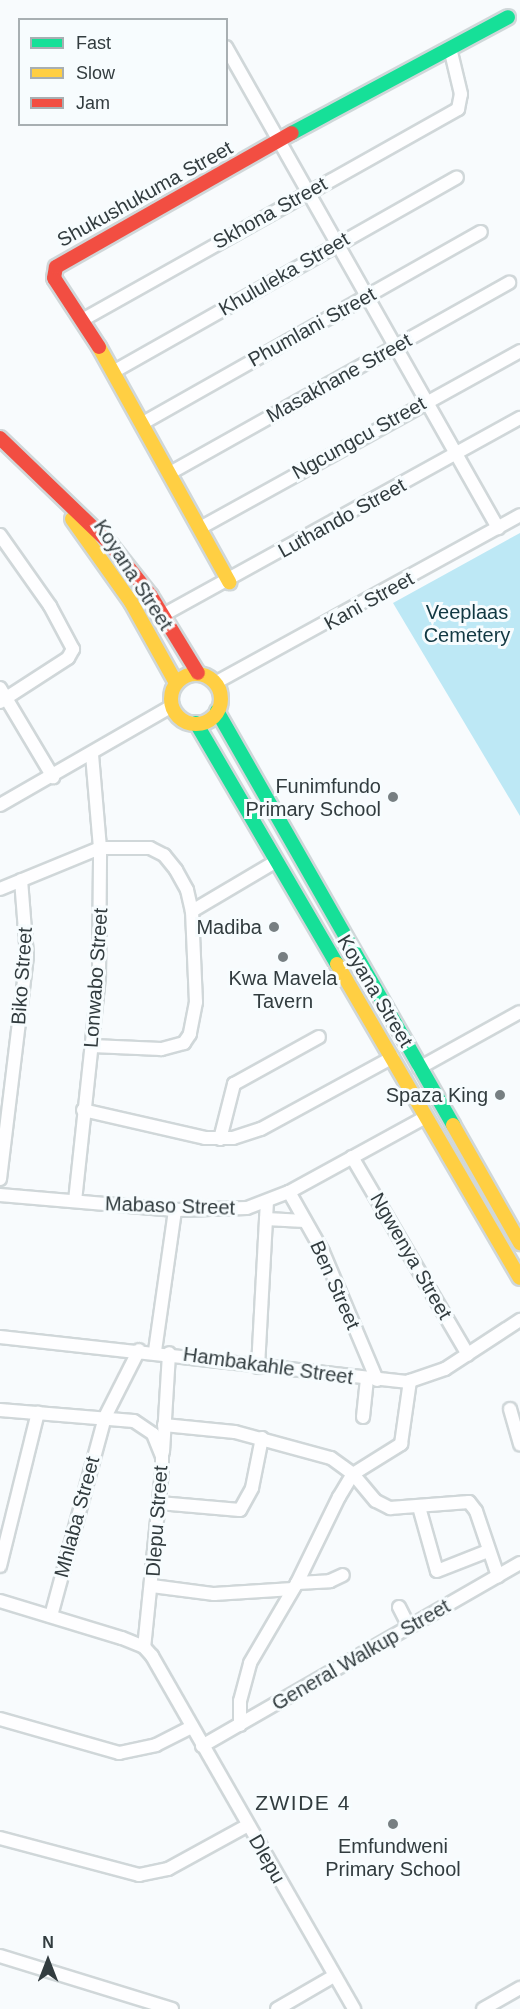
<!DOCTYPE html>
<html>
<head>
<meta charset="utf-8">
<style>
  body { margin:0 }
  #map { position:relative; width:520px; height:2009px; overflow:hidden; background:#f8fbfd; font-family:Helvetica,sans-serif }
  div>[style] { position:absolute }
  .green>* { inset:0; background:#bde8f5 }
  .roads { filter:drop-shadow(2px 0 #d0d7d9) drop-shadow(-2px 0 #d0d7d9) drop-shadow(0 2px #d0d7d9) drop-shadow(0 -2px #d0d7d9) }
  .street>* { height:12px; margin:-6px; padding:0 6px; transform-origin:6px; border-radius:6px; background:#fefeff }
  .fast>* { height:14px; margin:-7px; padding:0 7px; transform-origin:7px; border-radius:7px; background:#16e098 }
  .slow>* { height:14px; margin:-7px; padding:0 7px; transform-origin:7px; border-radius:7px; background:#ffcf43 }
  .slow>.ring { margin:-7px; padding:0; box-sizing:content-box; background:none; border:14px solid #ffcf43; border-radius:50% }
  .jam>* { height:14px; margin:-7px; padding:0 7px; transform-origin:7px; border-radius:7px; background:#f24e42 }
  .dots>* { width:16px; height:16px; translate:-50% -50%; box-sizing:border-box; border:3px solid #f7fcfe; border-radius:50% }
  span { translate:-50% -50%; white-space:nowrap; text-align:center; line-height:1.15; -webkit-text-stroke:6px #f7fcfe; paint-order:stroke }
  .street-label { font-size:20px; color:#323c3f }
  .park-label { font-size:20px; color:#113842 }
  .poi-label { font-size:20px; color:#323c3f }
  .right { translate:-100% -50%; text-align:right }
  .neighbourhood-label { font-size:21px; color:#323c3f; letter-spacing:1.5px }
  .legend { position:absolute; left:18px; top:18px; width:210px; height:108px; box-sizing:border-box; background:#f7fcfe; border:2px solid #a8afb2; margin:0; padding:8px 10px; list-style:none; font-size:18px; color:#323c3f }
  .legend li { display:flex; align-items:center; gap:12px; height:30px }
  .legend b { width:30px; border:2px solid #a8afb2 }
  .north { position:absolute; left:18px; top:1931px; width:60px; height:60px; -webkit-text-stroke:4px #f7fcfe; paint-order:stroke; rotate:0deg; font-size:16px; font-weight:700; line-height:24px; text-align:center; color:#323c3f }
  .north::after { content:''; display:block; margin:auto; width:21px; height:27px; background:#323c3f; clip-path:polygon(50% 0,100% 100%,50% 72%,0 100%) }
</style>
</head>
<body>
<div id="map">
  <div class="green">
    <div style="clip-path:polygon(520px 533px,520px 816px,393px 603px)"></div>
  </div>
  <div class="roads">
    <div class="street">
      <div style="left:226px;top:47px;width:553px;rotate:60.51deg"></div>
      <div style="left:84px;top:319px;width:429px;rotate:-29.3deg"></div>
      <div style="left:458px;top:109px;width:15px;rotate:-79deg"></div>
      <div style="left:461px;top:94px;width:47px;rotate:-103.4deg"></div>
      <div style="left:113px;top:372px;width:395px;rotate:-29.5deg"></div>
      <div style="left:143px;top:423px;width:388px;rotate:-29.5deg"></div>
      <div style="left:170px;top:473px;width:389px;rotate:-29.3deg"></div>
      <div style="left:200px;top:528px;width:366px;rotate:-28.9deg"></div>
      <div style="left:0;top:535px;width:87px;rotate:54.8deg"></div>
      <div style="left:50px;top:606px;width:49px;rotate:61.9deg"></div>
      <div style="left:73px;top:649px;width:10px;rotate:119deg"></div>
      <div style="left:68px;top:658px;width:81px;rotate:147.1deg"></div>
      <div style="left:163px;top:615px;width:408px;rotate:-28.9deg"></div>
      <div style="left:215px;top:683px;width:348px;rotate:-28.8deg"></div>
      <div style="left:0;top:688px;width:104px;rotate:59.2deg"></div>
      <div style="left:0;top:805px;width:198px;rotate:-29.9deg"></div>
      <div style="left:0;top:889px;width:108px;rotate:-22.3deg"></div>
      <div style="left:100px;top:848px;width:50px"></div>
      <div style="left:150px;top:848px;width:16px;rotate:27deg"></div>
      <div style="left:164px;top:855px;width:19px;rotate:51deg"></div>
      <div style="left:176px;top:870px;width:23px;rotate:61deg"></div>
      <div style="left:187px;top:890px;width:22px;rotate:77deg"></div>
      <div style="left:192px;top:911px;width:91px;rotate:87.5deg"></div>
      <div style="left:196px;top:1002px;width:33px;rotate:101deg"></div>
      <div style="left:190px;top:1034px;width:11px;rotate:124deg"></div>
      <div style="left:184px;top:1043px;width:24px;rotate:165deg"></div>
      <div style="left:161px;top:1049px;width:69px;rotate:-177.5deg"></div>
      <div style="left:192px;top:911px;width:96px;rotate:-30.6deg"></div>
      <div style="left:419px;top:1068px;width:115px;rotate:-29deg"></div>
      <div style="left:83px;top:1110px;width:125px;rotate:12.9deg"></div>
      <div style="left:205px;top:1138px;width:28px"></div>
      <div style="left:233px;top:1138px;width:29px;rotate:-18deg"></div>
      <div style="left:261px;top:1129px;width:150px;rotate:-28.6deg"></div>
      <div style="left:220px;top:1139px;width:57px;rotate:-75.7deg"></div>
      <div style="left:234px;top:1084px;width:97px;rotate:-28.9deg"></div>
      <div style="left:352px;top:1157px;width:229px;rotate:59.6deg"></div>
      <div style="left:0;top:1179px;width:225px;rotate:-83.1deg"></div>
      <div style="left:27px;top:956px;width:76px;rotate:-94.5deg"></div>
      <div style="left:289px;top:1192px;width:69px;rotate:60.5deg"></div>
      <div style="left:323px;top:1252px;width:139px;rotate:67.1deg"></div>
      <div style="left:0;top:1195px;width:176px;rotate:4.9deg"></div>
      <div style="left:175px;top:1210px;width:72px;rotate:-1.6deg"></div>
      <div style="left:247px;top:1208px;width:45px;rotate:-20.9deg"></div>
      <div style="left:289px;top:1192px;width:156px;rotate:-28.7deg"></div>
      <div style="left:75px;top:1201px;width:227px;rotate:-83.9deg"></div>
      <div style="left:99px;top:975px;width:127px;rotate:-89.5deg"></div>
      <div style="left:100px;top:848px;width:93px;rotate:-94.9deg"></div>
      <div style="left:266px;top:1219px;width:39px;rotate:3deg"></div>
      <div style="left:0;top:1337px;width:409px;rotate:6.3deg"></div>
      <div style="left:407px;top:1382px;width:40px;rotate:-18.9deg"></div>
      <div style="left:445px;top:1369px;width:90px;rotate:-33.2deg"></div>
      <div style="left:155px;top:1351px;width:142px;rotate:-81.9deg"></div>
      <div style="left:258px;top:1367px;width:166px;rotate:-86.9deg"></div>
      <div style="left:510px;top:1409px;width:37px;rotate:74deg"></div>
      <div style="left:0;top:1410px;width:134px;rotate:4.7deg"></div>
      <div style="left:134px;top:1421px;width:23px;rotate:34deg"></div>
      <div style="left:153px;top:1434px;width:24px;rotate:68deg"></div>
      <div style="left:162px;top:1456px;width:15px;rotate:90deg"></div>
      <div style="left:162px;top:1471px;width:177px;rotate:95.8deg"></div>
      <div style="left:363px;top:1417px;width:38px;rotate:-84deg"></div>
      <div style="left:164px;top:1425px;width:71px;rotate:5.6deg"></div>
      <div style="left:235px;top:1432px;width:99px;rotate:15.2deg"></div>
      <div style="left:331px;top:1458px;width:27px;rotate:36deg"></div>
      <div style="left:353px;top:1474px;width:35px;rotate:50deg"></div>
      <div style="left:376px;top:1501px;width:16px;rotate:27deg"></div>
      <div style="left:390px;top:1508px;width:79px;rotate:-4.3deg"></div>
      <div style="left:469px;top:1502px;width:11px;rotate:52deg"></div>
      <div style="left:476px;top:1511px;width:69px;rotate:71.3deg"></div>
      <div style="left:163px;top:1452px;width:99px;rotate:-86.5deg"></div>
      <div style="left:159px;top:1503px;width:81px;rotate:4.9deg"></div>
      <div style="left:240px;top:1510px;width:25px;rotate:-61deg"></div>
      <div style="left:252px;top:1488px;width:51px;rotate:-78.7deg"></div>
      <div style="left:419px;top:1507px;width:66px;rotate:74.3deg"></div>
      <div style="left:437px;top:1571px;width:55px;rotate:-21.4deg"></div>
      <div style="left:0;top:1566px;width:158px;rotate:-76.1deg"></div>
      <div style="left:297px;top:1583px;width:33px;rotate:-3deg"></div>
      <div style="left:330px;top:1581px;width:14px;rotate:-25deg"></div>
      <div style="left:152px;top:1586px;width:63px;rotate:7.4deg"></div>
      <div style="left:214px;top:1594px;width:79px;rotate:-3.6deg"></div>
      <div style="left:0;top:1601px;width:127px;rotate:16.9deg"></div>
      <div style="left:122px;top:1638px;width:24px;rotate:22deg"></div>
      <div style="left:144px;top:1647px;width:12px;rotate:48deg"></div>
      <div style="left:152px;top:1656px;width:407px;rotate:60.2deg"></div>
      <div style="left:399px;top:1607px;width:22px;rotate:63deg"></div>
      <div style="left:51px;top:1616px;width:206px;rotate:-74.8deg"></div>
      <div style="left:105px;top:1417px;width:75px;rotate:-63.1deg"></div>
      <div style="left:0;top:1719px;width:124px;rotate:15.9deg"></div>
      <div style="left:119px;top:1753px;width:38px;rotate:-12deg"></div>
      <div style="left:156px;top:1745px;width:39px;rotate:-27deg"></div>
      <div style="left:240px;top:1725px;width:24px;rotate:-90deg"></div>
      <div style="left:240px;top:1701px;width:39px;rotate:-75deg"></div>
      <div style="left:250px;top:1663px;width:93px;rotate:-59.6deg"></div>
      <div style="left:297px;top:1583px;width:96px;rotate:-64deg"></div>
      <div style="left:339px;top:1497px;width:27px;rotate:-59deg"></div>
      <div style="left:353px;top:1474px;width:57px;rotate:-32deg"></div>
      <div style="left:401px;top:1444px;width:64px;rotate:-81.9deg"></div>
      <div style="left:202px;top:1746px;width:367px;rotate:-29.9deg"></div>
      <div style="left:0;top:1838px;width:144px;rotate:14.9deg"></div>
      <div style="left:139px;top:1875px;width:30px;rotate:-12deg"></div>
      <div style="left:168px;top:1869px;width:91px;rotate:-28.8deg"></div>
      <div style="left:0;top:1956px;width:180px;rotate:17.1deg"></div>
      <div style="left:277px;top:2009px;width:66px;rotate:-30.1deg"></div>
      <div style="left:483px;top:2009px;width:43px;rotate:-29.6deg"></div>
    </div>
    <div class="fast">
      <div style="left:292px;top:133px;width:245px;rotate:-28.2deg"></div>
      <div style="left:217px;top:711px;width:477px;rotate:60.3deg"></div>
      <div style="left:196px;top:723px;width:279px;rotate:59.7deg"></div>
    </div>
    <div class="slow">
      <div style="left:99px;top:347px;width:269px;rotate:61deg"></div>
      <div style="left:72px;top:519px;width:102px;rotate:54.6deg"></div>
      <div style="left:131px;top:602px;width:93px;rotate:60.9deg"></div>
      <div class="ring" style="left:171px;top:674px;width:36px;height:36px"></div>
      <div style="left:337px;top:964px;width:363px;rotate:59.8deg"></div>
      <div style="left:453px;top:1125px;width:136px;rotate:60.4deg"></div>
    </div>
    <div class="jam">
      <div style="left:99px;top:347px;width:82px;rotate:-123.1deg"></div>
      <div style="left:54px;top:278px;width:11px;rotate:-80deg"></div>
      <div style="left:56px;top:267px;width:271px;rotate:-29.6deg"></div>
      <div style="left:0;top:438px;width:154px;rotate:43.9deg"></div>
      <div style="left:111px;top:545px;width:65px;rotate:51.9deg"></div>
      <div style="left:151px;top:596px;width:90px;rotate:58.6deg"></div>
    </div>
  </div>
  <div class="dots">
    <div style="left:393px;top:797px;background:#777f82"></div>
    <div style="left:274px;top:927px;background:#777f82"></div>
    <div style="left:283px;top:957px;background:#777f82"></div>
    <div style="left:500px;top:1095px;background:#777f82"></div>
    <div style="left:393px;top:1824px;background:#777f82"></div>
  </div>
  <div class="street-label">
    <span style="left:145px;top:194px;rotate:-29deg">Shukushukuma Street</span>
    <span style="left:270px;top:213px;rotate:-29deg">Skhona Street</span>
    <span style="left:284px;top:274px;rotate:-30deg">Khululeka Street</span>
    <span style="left:312px;top:327px;rotate:-29deg">Phumlani Street</span>
    <span style="left:339px;top:378px;rotate:-29deg">Masakhane Street</span>
    <span style="left:359px;top:438px;rotate:-29deg">Ngcungcu Street</span>
    <span style="left:342px;top:518px;rotate:-29deg">Luthando Street</span>
    <span style="left:133px;top:575px;rotate:57deg">Koyana Street</span>
    <span style="left:369px;top:601px;rotate:-29deg">Kani Street</span>
    <span style="left:22px;top:976px;rotate:-86deg">Biko Street</span>
    <span style="left:96px;top:978px;rotate:-86deg">Lonwabo Street</span>
    <span style="left:375px;top:991px;rotate:59deg">Koyana Street</span>
    <span style="left:170px;top:1206px;rotate:2deg">Mabaso Street</span>
    <span style="left:411px;top:1256px;rotate:60deg">Ngwenya Street</span>
    <span style="left:335px;top:1285px;rotate:66deg">Ben Street</span>
    <span style="left:268px;top:1366px;rotate:8deg">Hambakahle Street</span>
    <span style="left:77px;top:1517px;rotate:-75deg">Mhlaba Street</span>
    <span style="left:157px;top:1521px;rotate:-86deg">Dlepu Street</span>
    <span style="left:361px;top:1655px;rotate:-30deg">General Walkup Street</span>
    <span style="left:267px;top:1859px;rotate:60deg">Dlepu</span>
  </div>
  <div class="park-label">
    <span style="left:467px;top:624px">Veeplaas<br>Cemetery</span>
  </div>
  <div class="poi-label">
    <span class="right" style="left:381px;top:798px">Funimfundo<br>Primary School</span>
    <span class="right" style="left:262px;top:927px">Madiba</span>
    <span style="left:283px;top:990px">Kwa Mavela<br>Tavern</span>
    <span class="right" style="left:488px;top:1095px">Spaza King</span>
    <span style="left:393px;top:1858px">Emfundweni<br>Primary School</span>
  </div>
  <div class="neighbourhood-label">
    <span style="left:303px;top:1803px">ZWIDE 4</span>
  </div>
  <ul class="legend">
  <li><b style="height:8px;background:#16e098"></b>Fast</li>
  <li><b style="height:8px;background:#ffcf43"></b>Slow</li>
  <li><b style="height:8px;background:#f24e42"></b>Jam</li>
  </ul>
  <div class="north">N</div>
</div>
</body>
</html>
